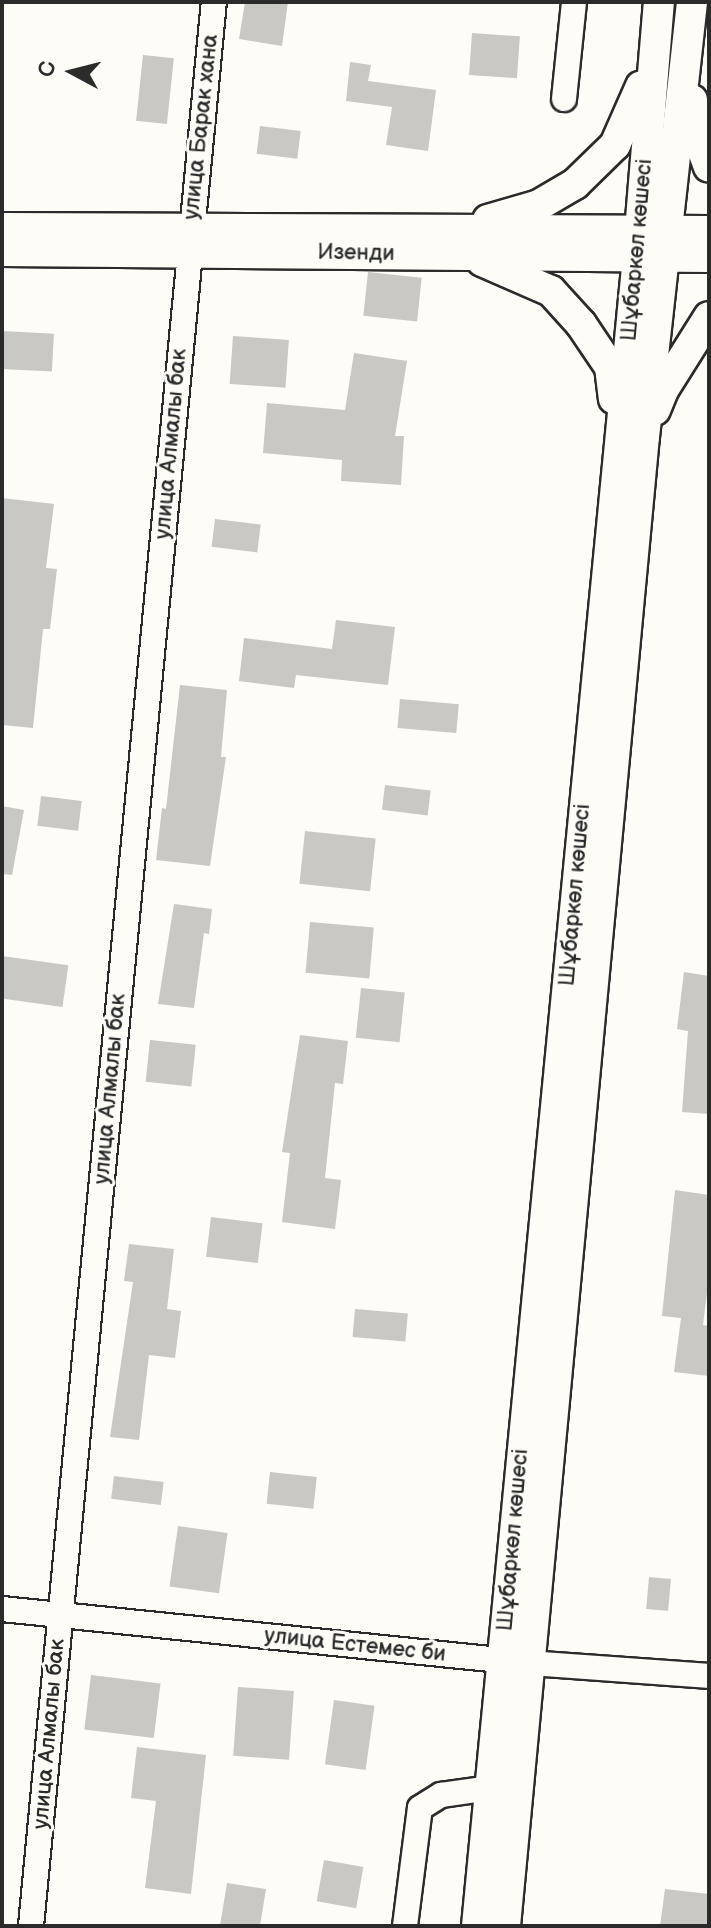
<!DOCTYPE html>
<html>
<head>
<meta charset="utf-8">
<style>
  body { margin:0 }
  #map { position:relative; width:711px; height:1928px; overflow:hidden; background:#fdfcf7; font-family:"Balsamiq Sans",sans-serif }
  div>[style] { position:absolute }
  .building>* { inset:0; background:#c9c8c4; transform-origin:0 0 }
  .roads { filter:drop-shadow(2px 0 #2b2b2b) drop-shadow(-2px 0 #2b2b2b) drop-shadow(0 2px #2b2b2b) drop-shadow(0 -2px #2b2b2b) }
  .minor>* { height:24px; margin:-12px; padding:0 12px; transform-origin:12px; border-radius:12px; background:#fdfcf7 }
  .tertiary>* { height:30px; margin:-15px; padding:0 15px; transform-origin:15px; border-radius:15px; background:#fdfcf7 }
  span { translate:-50% -50%; white-space:nowrap; text-align:center; line-height:1.15; -webkit-text-stroke:6px #fdfcf7; paint-order:stroke }
  .street-label { font-size:22px; color:#2b2b2b }
  .frame { position:absolute; inset:0; border:4px solid #2b2b2b; pointer-events:none }
  .north { position:absolute; left:32px; top:32px; width:80px; height:80px; -webkit-text-stroke:6px #fdfcf7; paint-order:stroke; rotate:277deg; font-size:22px; font-weight:700; line-height:32px; text-align:center; color:#2b2b2b }
  .north::after { content:''; display:block; margin:auto; width:28px; height:36px; background:#2b2b2b; clip-path:polygon(50% 0,100% 100%,50% 72%,0 100%) }
</style>
</head>
<body>
<div id="map">
  <div class="building">
    <div style="clip-path:polygon(245px 2px,288px 2px,282px 46px,239px 39px)"></div>
    <div style="left:472px;top:33px;width:48px;height:42px;rotate:4deg"></div>
    <div style="left:143px;top:55px;width:31px;height:66px;rotate:6deg"></div>
    <div style="clip-path:polygon(350px 62px,371px 65px,368px 81px,436px 90px,428px 151px,386px 145px,392px 107px,346px 101px)"></div>
    <div style="left:260px;top:126px;width:41px;height:28px;rotate:7deg"></div>
    <div style="left:368px;top:272px;width:54px;height:44px;rotate:6deg"></div>
    <div style="left:3px;top:331px;width:51px;height:38px;rotate:3deg"></div>
    <div style="left:233px;top:336px;width:56px;height:48px;rotate:4deg"></div>
    <div style="clip-path:polygon(354px 353px,407px 361px,395px 436px,404px 436px,401px 485px,341px 481px,342px 460px,263px 453px,267px 403px,345px 410px)"></div>
    <div style="clip-path:polygon(2px 498px,54px 504px,46px 568px,57px 569px,50px 629px,43px 629px,33px 728px,2px 725px)"></div>
    <div style="left:215px;top:519px;width:46px;height:28px;rotate:7deg"></div>
    <div style="clip-path:polygon(336px 620px,395px 627px,388px 685px,296px 675px,294px 688px,239px 681px,244px 638px,332px 649px)"></div>
    <div style="clip-path:polygon(180px 685px,227px 690px,221px 757px,226px 757px,210px 866px,156px 860px,162px 808px,166px 809px)"></div>
    <div style="left:400px;top:699px;width:59px;height:29px;rotate:5deg"></div>
    <div style="left:385px;top:785px;width:46px;height:25px;rotate:7deg"></div>
    <div style="left:41px;top:796px;width:41px;height:30px;rotate:7deg"></div>
    <div style="clip-path:polygon(2px 806px,24px 810px,12px 875px,2px 874px)"></div>
    <div style="left:305px;top:831px;width:71px;height:53px;rotate:6deg"></div>
    <div style="clip-path:polygon(174px 904px,212px 909px,209px 934px,204px 933px,194px 1008px,158px 1004px)"></div>
    <div style="left:310px;top:922px;width:64px;height:51px;rotate:5deg"></div>
    <div style="left:2px;top:956px;width:67px;height:42px;rotate:8deg"></div>
    <div style="clip-path:polygon(684px 972px,709px 976px,709px 1114px,682px 1112px,688px 1031px,677px 1029px)"></div>
    <div style="left:361px;top:988px;width:44px;height:50px;rotate:6deg"></div>
    <div style="clip-path:polygon(300px 1035px,348px 1041px,343px 1084px,335px 1083px,325px 1178px,341px 1180px,335px 1229px,282px 1222px,290px 1153px,282px 1152px)"></div>
    <div style="left:150px;top:1040px;width:46px;height:42px;rotate:6deg"></div>
    <div style="clip-path:polygon(675px 1190px,709px 1195px,709px 1277px,703px 1325px,709px 1326px,709px 1376px,674px 1372px,681px 1318px,662px 1316px)"></div>
    <div style="left:211px;top:1217px;width:52px;height:40px;rotate:7deg"></div>
    <div style="clip-path:polygon(129px 1244px,174px 1249px,167px 1309px,181px 1311px,175px 1358px,149px 1355px,139px 1440px,110px 1437px,133px 1282px,124px 1281px)"></div>
    <div style="left:355px;top:1309px;width:53px;height:28px;rotate:5deg"></div>
    <div style="left:270px;top:1472px;width:47px;height:32px;rotate:6deg"></div>
    <div style="left:114px;top:1476px;width:50px;height:23px;rotate:7deg"></div>
    <div style="left:178px;top:1526px;width:50px;height:61px;rotate:8deg"></div>
    <div style="left:649px;top:1577px;width:22px;height:32px;rotate:5deg"></div>
    <div style="left:91px;top:1675px;width:70px;height:55px;rotate:7deg"></div>
    <div style="left:238px;top:1687px;width:56px;height:69px;rotate:4deg"></div>
    <div style="left:334px;top:1700px;width:41px;height:65px;rotate:8deg"></div>
    <div style="clip-path:polygon(137px 1747px,206px 1755px,191px 1894px,145px 1888px,156px 1801px,131px 1798px)"></div>
    <div style="left:324px;top:1860px;width:40px;height:42px;rotate:10deg"></div>
    <div style="clip-path:polygon(227px 1883px,266px 1889px,260px 1926px,220px 1926px)"></div>
    <div style="clip-path:polygon(665px 1889px,709px 1894px,709px 1926px,660px 1926px)"></div>
  </div>
  <div class="roads">
    <div class="minor">
      <div style="left:564px;top:99px;width:98px;rotate:-84.1deg"></div>
      <div style="left:2px;top:1609px;width:530px;rotate:5.85deg"></div>
      <div style="left:529px;top:1663px;width:180px;rotate:4.1deg"></div>
      <div style="left:31px;top:1926px;width:1933px;rotate:-84.57deg"></div>
      <div style="left:405px;top:1926px;width:119px;rotate:-82.8deg"></div>
      <div style="left:420px;top:1808px;width:25px;rotate:-32deg"></div>
      <div style="left:441px;top:1795px;width:49px;rotate:-8.1deg"></div>
    </div>
    <div class="tertiary">
      <div style="left:692px;top:100px;width:29px;rotate:84deg"></div>
      <div style="left:695px;top:129px;width:40px;rotate:69.8deg"></div>
      <div style="left:488px;top:220px;width:53px;rotate:-16.4deg"></div>
      <div style="left:539px;top:205px;width:42px;rotate:-30.3deg"></div>
      <div style="left:575px;top:184px;width:56px;rotate:-44.3deg"></div>
      <div style="left:615px;top:145px;width:64px;rotate:-66.2deg"></div>
      <div style="left:2px;top:228px;width:707px;rotate:0.24deg"></div>
      <div style="left:2px;top:251px;width:707px;rotate:0.49deg"></div>
      <div style="left:482px;top:261px;width:75px;rotate:23.5deg"></div>
      <div style="left:551px;top:291px;width:45px;rotate:47.7deg"></div>
      <div style="left:581px;top:324px;width:52px;rotate:56deg"></div>
      <div style="left:610px;top:367px;width:32px;rotate:83deg"></div>
      <div style="left:655px;top:410px;width:22px;rotate:-68deg"></div>
      <div style="left:663px;top:390px;width:86px;rotate:-57.8deg"></div>
      <div style="left:477px;top:1926px;width:1678px;rotate:-84.49deg"></div>
      <div style="left:638px;top:256px;width:255px;rotate:-85.3deg"></div>
      <div style="left:505px;top:1926px;width:1495px;rotate:-84.67deg"></div>
      <div style="left:644px;top:437px;width:438px;rotate:-83.7deg"></div>
    </div>
  </div>
  <div class="street-label">
    <span style="left:201px;top:127px;rotate:-84deg">улица Барак хана</span>
    <span style="left:637px;top:250px;rotate:-85deg">Шұбаркөл көшесі</span>
    <span style="left:356px;top:253px;rotate:1deg">Изенди</span>
    <span style="left:171px;top:444px;rotate:-85deg">улица Алмалы бак</span>
    <span style="left:575px;top:895px;rotate:-85deg">Шұбаркөл көшесі</span>
    <span style="left:110px;top:1089px;rotate:-85deg">улица Алмалы бак</span>
    <span style="left:513px;top:1540px;rotate:-85deg">Шұбаркөл көшесі</span>
    <span style="left:355px;top:1645px;rotate:6deg">улица Естемес би</span>
    <span style="left:49px;top:1734px;rotate:-85deg">улица Алмалы бак</span>
  </div>
  <div class="frame"></div>
  <div class="north">С</div>
</div>
</body>
</html>
